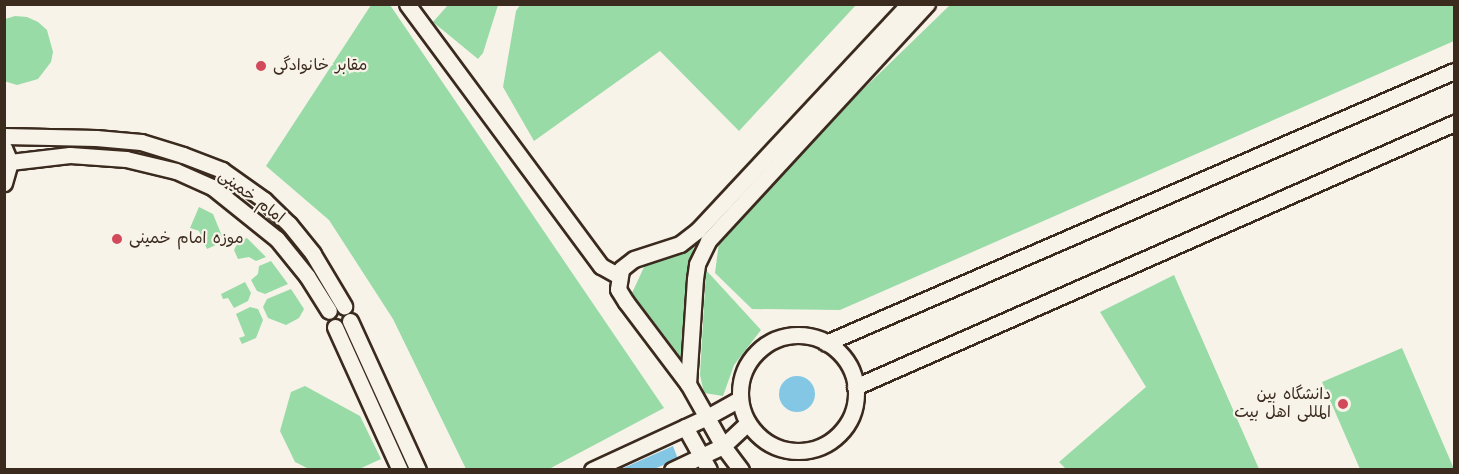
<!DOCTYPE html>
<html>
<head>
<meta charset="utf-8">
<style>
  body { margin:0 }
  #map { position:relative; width:1459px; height:474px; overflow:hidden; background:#f7f3e8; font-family:Kalam,"Playpen Sans Arabic",sans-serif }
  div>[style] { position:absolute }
  .green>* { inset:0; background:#98dba6 }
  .water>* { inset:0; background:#84c7e5 }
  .round { border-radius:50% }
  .roads { filter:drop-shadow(2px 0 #3b2a1e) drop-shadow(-2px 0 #3b2a1e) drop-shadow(0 2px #3b2a1e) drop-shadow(0 -2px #3b2a1e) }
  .minor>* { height:15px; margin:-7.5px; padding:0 7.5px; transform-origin:7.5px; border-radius:7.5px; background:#f7f3e8 }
  .minor>.ring { margin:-7.5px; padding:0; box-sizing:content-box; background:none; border:15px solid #f7f3e8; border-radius:50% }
  .dots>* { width:16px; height:16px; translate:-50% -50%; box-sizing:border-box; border:3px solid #f7f3e8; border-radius:50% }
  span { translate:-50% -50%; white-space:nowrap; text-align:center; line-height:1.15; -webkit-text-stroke:4.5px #f7f3e8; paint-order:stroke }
  .poi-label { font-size:16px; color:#3b2a1e }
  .left { translate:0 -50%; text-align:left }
  .right { translate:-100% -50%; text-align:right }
  .street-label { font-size:16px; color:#3b2a1e }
  .frame { position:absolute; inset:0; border:6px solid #3b2a1e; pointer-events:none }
</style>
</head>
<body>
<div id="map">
  <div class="green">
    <div style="clip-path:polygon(371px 5px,390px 5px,664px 408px,549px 469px,466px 469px,393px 319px,329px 220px,266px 166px)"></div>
    <div style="clip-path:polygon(448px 5px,498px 5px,483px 53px,478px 59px,433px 22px)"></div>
    <div style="clip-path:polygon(520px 5px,520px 4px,856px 5px,739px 131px,660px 51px,534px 141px,503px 87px,516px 11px)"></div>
    <div style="clip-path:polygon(950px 5px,1454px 5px,1454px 41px,840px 310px,752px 309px,715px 273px,721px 227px)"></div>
    <div style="clip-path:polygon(15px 16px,27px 17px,38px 22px,47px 30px,53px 52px,51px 62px,38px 79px,17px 85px,4px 81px,5px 19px)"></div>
    <div style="clip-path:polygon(199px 207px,213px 214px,222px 236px,218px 244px,207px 249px,199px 231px,190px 228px)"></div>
    <div style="clip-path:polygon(247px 238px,266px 257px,256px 261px,249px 257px,238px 259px,234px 250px,238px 242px)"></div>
    <div style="clip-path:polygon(694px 246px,686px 278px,683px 360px,632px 293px,645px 265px)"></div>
    <div style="clip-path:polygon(271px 261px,288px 284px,265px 294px,257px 291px,251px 280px,258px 274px,259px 266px)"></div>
    <div style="clip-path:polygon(706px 270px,761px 330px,734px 365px,723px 396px,704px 393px,700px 375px)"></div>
    <div style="clip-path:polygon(1174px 275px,1259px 469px,1066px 469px,1059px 462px,1146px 387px,1100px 312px)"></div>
    <div style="clip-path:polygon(245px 282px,251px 293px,248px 301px,234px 308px,228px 298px,223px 299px,221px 294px)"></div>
    <div style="clip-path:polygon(291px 289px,304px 309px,299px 318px,286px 325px,268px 318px,263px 307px,267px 299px)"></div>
    <div style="clip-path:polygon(250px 307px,258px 309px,263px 320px,256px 338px,242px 344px,239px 338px,245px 336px,236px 314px)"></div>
    <div style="clip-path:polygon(1402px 348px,1454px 469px,1360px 469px,1322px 382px)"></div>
    <div style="clip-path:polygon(305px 386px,360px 416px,381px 459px,357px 470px,309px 469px,295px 462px,280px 431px,291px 392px)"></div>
  </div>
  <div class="water">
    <div class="round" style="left:779px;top:376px;width:36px;height:36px"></div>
    <div style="clip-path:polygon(673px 446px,678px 459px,654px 469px,619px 470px)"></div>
  </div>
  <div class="roads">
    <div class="minor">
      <div style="left:407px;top:4px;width:326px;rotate:53.5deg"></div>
      <div style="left:601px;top:266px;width:21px;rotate:29deg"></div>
      <div style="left:4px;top:136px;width:92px;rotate:1.2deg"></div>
      <div style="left:96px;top:138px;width:45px;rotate:5.1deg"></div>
      <div style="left:141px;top:142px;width:44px;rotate:17.2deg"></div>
      <div style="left:183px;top:155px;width:42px;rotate:21deg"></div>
      <div style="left:222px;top:170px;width:52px;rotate:35.5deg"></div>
      <div style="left:264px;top:200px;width:35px;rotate:44deg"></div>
      <div style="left:289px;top:224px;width:38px;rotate:51deg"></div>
      <div style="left:313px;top:254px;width:61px;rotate:59.2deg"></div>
      <div style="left:4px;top:148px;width:15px;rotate:67deg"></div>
      <div style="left:10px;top:162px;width:22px;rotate:106deg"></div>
      <div style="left:10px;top:162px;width:60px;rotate:-6.7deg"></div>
      <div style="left:70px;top:155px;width:56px;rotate:4.1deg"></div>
      <div style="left:126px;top:159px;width:51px;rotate:13.5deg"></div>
      <div style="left:176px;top:171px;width:39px;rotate:24deg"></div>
      <div style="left:212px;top:187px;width:83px;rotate:38.7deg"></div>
      <div style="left:277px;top:239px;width:48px;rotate:51deg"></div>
      <div style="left:307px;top:276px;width:41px;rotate:57.8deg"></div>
      <div style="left:350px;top:321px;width:164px;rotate:65.5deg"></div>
      <div style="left:335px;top:327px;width:157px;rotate:65.6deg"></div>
      <div class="ring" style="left:740px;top:335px;width:101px;height:101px"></div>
      <div style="left:826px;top:343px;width:684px;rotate:-23.42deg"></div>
      <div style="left:688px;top:384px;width:105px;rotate:-86.2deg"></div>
      <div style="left:695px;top:279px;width:15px;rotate:-82deg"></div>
      <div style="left:697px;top:264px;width:25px;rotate:-64deg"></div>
      <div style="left:708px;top:241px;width:323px;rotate:-47.3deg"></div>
      <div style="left:855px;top:387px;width:655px;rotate:-23.78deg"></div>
      <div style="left:685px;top:427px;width:49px;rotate:60.8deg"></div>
      <div style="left:592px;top:470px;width:127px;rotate:-24.7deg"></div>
      <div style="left:707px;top:417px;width:38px;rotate:-29deg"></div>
      <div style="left:672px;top:470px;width:56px;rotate:-25.2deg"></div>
      <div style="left:723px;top:446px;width:34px;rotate:-43deg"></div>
      <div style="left:741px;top:470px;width:30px;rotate:-127deg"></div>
      <div style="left:723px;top:446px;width:71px;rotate:-119.4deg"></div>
      <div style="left:688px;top:384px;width:103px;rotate:-127.1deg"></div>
      <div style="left:626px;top:302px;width:15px;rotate:-122deg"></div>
      <div style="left:618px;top:289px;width:20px;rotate:-81deg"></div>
      <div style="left:621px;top:269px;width:16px;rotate:-38deg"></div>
      <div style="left:634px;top:259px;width:48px;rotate:-18.1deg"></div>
      <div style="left:680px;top:244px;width:23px;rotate:-38deg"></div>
      <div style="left:698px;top:230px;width:309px;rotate:-47deg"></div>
    </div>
  </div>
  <div class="dots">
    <div style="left:261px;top:66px;background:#d1495b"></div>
    <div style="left:117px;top:239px;background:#d1495b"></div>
    <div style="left:1343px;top:404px;background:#d1495b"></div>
  </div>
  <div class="poi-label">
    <span class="left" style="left:273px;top:66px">مقابر خانوادگی</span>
    <span class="left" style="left:129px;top:239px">موزه امام خمینی</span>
    <span class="right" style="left:1331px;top:404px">دانشگاه بین<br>المللی اهل بیت</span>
  </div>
  <div class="street-label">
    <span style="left:251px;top:197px;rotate:37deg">امام خمینی</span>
  </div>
  <div class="frame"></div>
</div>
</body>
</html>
